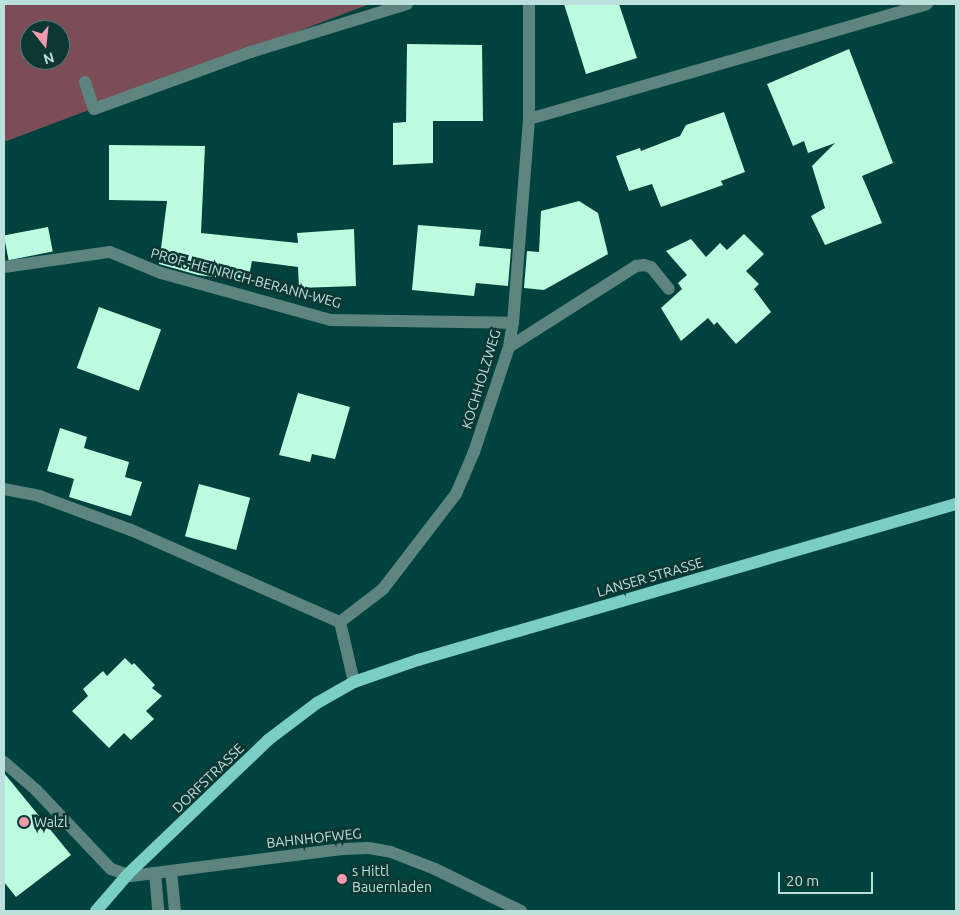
<!DOCTYPE html>
<html>
<head>
<meta charset="utf-8">
<style>
  body { margin:0 }
  #map { position:relative; width:960px; height:915px; overflow:hidden; background:#00433e; font-family:Ubuntu,sans-serif }
  div>[style] { position:absolute }
  .green>* { inset:0; background:#7a4d57 }
  .building>* { inset:0; background:#bcfde0; transform-origin:0 0 }
  .minor>* { height:12px; margin:-6px; padding:0 6px; transform-origin:6px; border-radius:6px; background:#5d847f }
  .major>* { height:12px; margin:-6px; padding:0 6px; transform-origin:6px; border-radius:6px; background:#7acec3 }
  .dots>* { width:14px; height:14px; translate:-50% -50%; box-sizing:border-box; border:2px solid #0d3732; border-radius:50% }
  span { translate:-50% -50%; white-space:nowrap; text-align:center; line-height:1.15; -webkit-text-stroke:5px #0d3732; paint-order:stroke }
  .street-label { font-size:14px; color:#bce0db }
  .poi-label { font-size:14px; color:#bce0db }
  .left { translate:0 -50%; text-align:left }
  .frame { position:absolute; inset:0; border:5px solid #bce0db; pointer-events:none }
  .north { position:absolute; left:20px; top:20px; width:50px; height:50px; box-sizing:border-box; background:#0d3732; border:1px solid #537b76; border-radius:50%; rotate:164deg; font-size:14px; font-weight:700; line-height:20px; text-align:center; color:#bce0db }
  .north::after { content:''; display:block; margin:auto; width:18px; height:22px; background:#f29aae; clip-path:polygon(50% 0,100% 100%,50% 72%,0 100%) }
  .scale { position:absolute; left:778px; top:872px; width:95px; height:22px; box-sizing:border-box; border:2px solid #bce0db; border-top:0; padding-left:6px; font-size:15px; line-height:18px; white-space:nowrap; color:#bce0db; -webkit-text-stroke:4px #0d3732; paint-order:stroke }
</style>
</head>
<body>
<div id="map">
  <div class="green">
    <div style="clip-path:polygon(evenodd,4px 4px,370px 4px,4px 142px,4px 4px,30px 30px,60px 30px,60px 60px,30px 60px,30px 30px)"></div>
  </div>
  <div class="building">
    <div style="clip-path:polygon(564px 4px,619px 4px,637px 58px,586px 74px)"></div>
    <div style="clip-path:polygon(407px 44px,482px 45px,483px 121px,433px 121px,433px 163px,393px 165px,393px 123px,406px 122px)"></div>
    <div style="clip-path:polygon(849px 49px,893px 163px,862px 176px,882px 223px,825px 245px,811px 216px,825px 208px,812px 166px,835px 143px,808px 153px,804px 141px,793px 146px,767px 84px)"></div>
    <div style="clip-path:polygon(724px 112px,745px 172px,721px 181px,723px 185px,661px 207px,652px 184px,629px 191px,616px 156px,640px 148px,641px 151px,680px 136px,686px 125px)"></div>
    <div style="clip-path:polygon(109px 145px,205px 146px,201px 233px,298px 243px,297px 233px,354px 229px,356px 286px,299px 288px,298px 267px,252px 261px,248px 281px,198px 275px,159px 264px,167px 201px,109px 200px)"></div>
    <div style="clip-path:polygon(579px 201px,598px 213px,608px 254px,544px 290px,524px 288px,527px 251px,539px 252px,541px 211px)"></div>
    <div style="clip-path:polygon(418px 225px,481px 230px,479px 246px,511px 249px,508px 286px,476px 283px,474px 296px,412px 290px)"></div>
    <div style="left:48px;top:227px;width:25px;height:45px;rotate:79deg"></div>
    <div style="clip-path:polygon(744px 234px,764px 254px,746px 271px,759px 284px,754px 289px,771px 312px,736px 344px,717px 322px,714px 325px,708px 318px,681px 341px,661px 308px,682px 289px,678px 283px,687px 275px,666px 251px,691px 239px,706px 257px,720px 243px,727px 250px)"></div>
    <div style="left:99px;top:307px;width:66px;height:65px;rotate:20deg"></div>
    <div style="clip-path:polygon(298px 393px,350px 407px,335px 459px,312px 454px,310px 462px,279px 455px)"></div>
    <div style="clip-path:polygon(60px 428px,87px 437px,84px 448px,129px 462px,125px 477px,142px 482px,131px 516px,69px 497px,74px 479px,47px 471px)"></div>
    <div style="left:199px;top:484px;width:53px;height:54px;rotate:15deg"></div>
    <div style="clip-path:polygon(125px 658px,132px 665px,134px 663px,155px 685px,152px 688px,162px 696px,146px 711px,154px 719px,131px 740px,124px 733px,109px 748px,72px 711px,88px 696px,83px 689px,103px 671px,107px 676px)"></div>
    <div style="clip-path:polygon(4px 773px,71px 855px,16px 897px,4px 882px)"></div>
  </div>
  <div class="minor">
    <div style="left:85px;top:82px;width:28px;rotate:72deg"></div>
    <div style="left:94px;top:109px;width:167px;rotate:-20deg"></div>
    <div style="left:251px;top:52px;width:163px;rotate:-17.1deg"></div>
    <div style="left:529px;top:119px;width:414px;rotate:-16.1deg"></div>
    <div style="left:4px;top:267px;width:107px;rotate:-8.1deg"></div>
    <div style="left:110px;top:252px;width:55px;rotate:22.4deg"></div>
    <div style="left:161px;top:273px;width:176px;rotate:15.5deg"></div>
    <div style="left:331px;top:320px;width:182px;rotate:0.9deg"></div>
    <div style="left:509px;top:347px;width:151px;rotate:-32.5deg"></div>
    <div style="left:636px;top:266px;width:8px;rotate:-7deg"></div>
    <div style="left:644px;top:265px;width:7px;rotate:16deg"></div>
    <div style="left:651px;top:267px;width:28px;rotate:51deg"></div>
    <div style="left:4px;top:489px;width:36px;rotate:11deg"></div>
    <div style="left:39px;top:496px;width:98px;rotate:20.3deg"></div>
    <div style="left:131px;top:530px;width:228px;rotate:23.8deg"></div>
    <div style="left:354px;top:682px;width:62px;rotate:-103.1deg"></div>
    <div style="left:340px;top:622px;width:54px;rotate:-37.5deg"></div>
    <div style="left:383px;top:589px;width:120px;rotate:-52.5deg"></div>
    <div style="left:456px;top:494px;width:46px;rotate:-66.8deg"></div>
    <div style="left:474px;top:452px;width:111px;rotate:-71.6deg"></div>
    <div style="left:509px;top:347px;width:24px;rotate:-81deg"></div>
    <div style="left:513px;top:323px;width:205px;rotate:-85.5deg"></div>
    <div style="left:529px;top:119px;width:115px;rotate:-90deg"></div>
    <div style="left:4px;top:762px;width:43px;rotate:41.2deg"></div>
    <div style="left:36px;top:790px;width:109px;rotate:46.5deg"></div>
    <div style="left:111px;top:869px;width:21px;rotate:19deg"></div>
    <div style="left:131px;top:876px;width:213px;rotate:-7.3deg"></div>
    <div style="left:342px;top:849px;width:27px;rotate:-2deg"></div>
    <div style="left:369px;top:848px;width:22px;rotate:10deg"></div>
    <div style="left:391px;top:852px;width:47px;rotate:21.1deg"></div>
    <div style="left:435px;top:869px;width:96px;rotate:26deg"></div>
    <div style="left:171px;top:871px;width:40px;rotate:84.3deg"></div>
    <div style="left:155px;top:873px;width:38px;rotate:85deg"></div>
  </div>
  <div class="major">
    <div style="left:96px;top:911px;width:49px;rotate:-49.1deg"></div>
    <div style="left:128px;top:874px;width:194px;rotate:-43.7deg"></div>
    <div style="left:268px;top:740px;width:61px;rotate:-37.1deg"></div>
    <div style="left:317px;top:703px;width:43px;rotate:-29.6deg"></div>
    <div style="left:354px;top:682px;width:68px;rotate:-19deg"></div>
    <div style="left:418px;top:660px;width:560px;rotate:-16.17deg"></div>
  </div>
  <div class="dots">
    <div style="left:24px;top:822px;background:#f29aae"></div>
    <div style="left:342px;top:879px;background:#f29aae"></div>
  </div>
  <div class="street-label">
    <span style="left:246px;top:278px;rotate:15deg">PROF.-HEINRICH-BERANN-WEG</span>
    <span style="left:481px;top:379px;rotate:-73deg">KOCHHOLZWEG</span>
    <span style="left:650px;top:577px;rotate:-16deg">LANSER STRASSE</span>
    <span style="left:208px;top:778px;rotate:-44deg">DORFSTRASSE</span>
    <span style="left:314px;top:838px;rotate:-6deg">BAHNHOFWEG</span>
  </div>
  <div class="poi-label">
    <span class="left" style="left:34px;top:822px">Walzl</span>
    <span class="left" style="left:352px;top:879px">s Hittl<br>Bauernladen</span>
  </div>
  <div class="frame"></div>
  <div class="north">N</div>
  <div class="scale">20 m</div>
</div>
</body>
</html>
